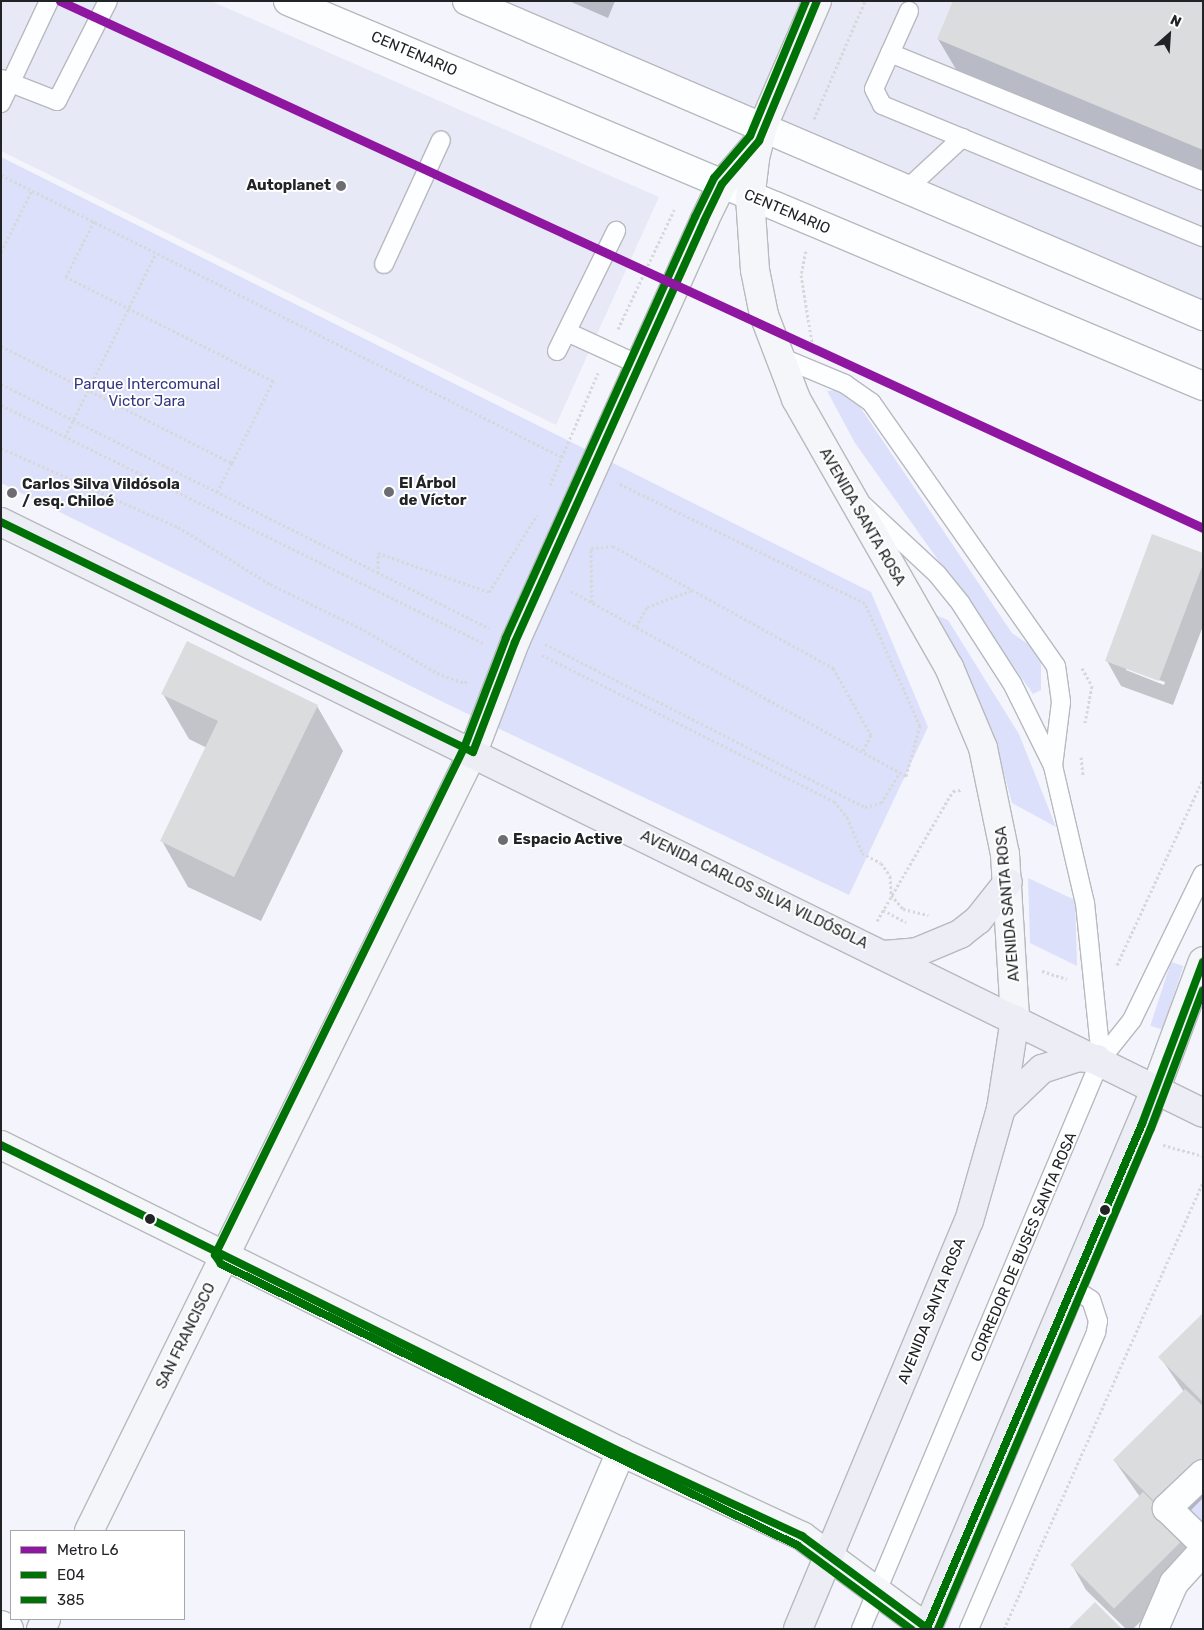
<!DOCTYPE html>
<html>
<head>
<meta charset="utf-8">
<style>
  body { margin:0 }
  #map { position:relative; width:1204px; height:1630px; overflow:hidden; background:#f4f5fc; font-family:Rubik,sans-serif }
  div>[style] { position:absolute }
  .built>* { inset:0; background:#e7e9f7 }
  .green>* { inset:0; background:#dce0fa; transform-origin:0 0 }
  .shadow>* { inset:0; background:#0003 }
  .building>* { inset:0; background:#dbdcdd; transform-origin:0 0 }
  .path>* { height:3px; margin-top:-1.5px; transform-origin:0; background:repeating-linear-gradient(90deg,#d7d8da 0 2.5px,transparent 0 5px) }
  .roads { filter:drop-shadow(1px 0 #b8b9be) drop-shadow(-1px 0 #b8b9be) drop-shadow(0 1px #b8b9be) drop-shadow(0 -1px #b8b9be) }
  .lane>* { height:18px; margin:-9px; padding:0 9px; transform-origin:9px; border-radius:9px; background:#fdfeff }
  .street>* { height:28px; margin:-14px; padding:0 14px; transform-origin:14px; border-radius:14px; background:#fdfeff }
  .secondary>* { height:28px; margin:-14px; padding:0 14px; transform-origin:14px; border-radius:14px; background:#f5f6f9 }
  .primary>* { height:28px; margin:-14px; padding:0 14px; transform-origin:14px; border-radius:14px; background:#ecedf5 }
  .bus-1>* { height:8px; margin:-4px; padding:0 4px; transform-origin:4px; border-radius:4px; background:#007106 }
  .bus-2>* { height:8px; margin:-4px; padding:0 4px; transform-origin:4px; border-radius:4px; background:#007106 }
  .metro-1>* { height:9px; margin:-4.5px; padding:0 4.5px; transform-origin:4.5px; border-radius:4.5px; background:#8e16a1 }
  .dots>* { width:14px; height:14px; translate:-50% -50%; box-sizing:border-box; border:2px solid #fff; border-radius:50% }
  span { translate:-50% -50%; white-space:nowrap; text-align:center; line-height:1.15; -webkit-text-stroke:4px #fff; paint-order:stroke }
  .street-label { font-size:15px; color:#222327 }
  .poi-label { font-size:15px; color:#222327; font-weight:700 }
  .right { translate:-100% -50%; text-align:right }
  .left { translate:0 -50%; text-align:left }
  .park-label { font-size:15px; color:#34377f }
  .frame { position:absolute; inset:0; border:2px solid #222327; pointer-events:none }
  .legend { position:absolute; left:10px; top:1530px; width:175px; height:90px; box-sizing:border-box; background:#fff; border:1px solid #a7a7a9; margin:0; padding:6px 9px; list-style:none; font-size:15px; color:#222327 }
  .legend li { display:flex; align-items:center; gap:10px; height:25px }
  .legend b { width:25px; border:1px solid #a7a7a9 }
  .north { position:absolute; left:1144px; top:10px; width:50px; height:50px; -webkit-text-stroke:4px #fff; paint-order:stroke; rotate:26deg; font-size:14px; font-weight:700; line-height:20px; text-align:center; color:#222327 }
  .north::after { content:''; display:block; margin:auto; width:18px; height:22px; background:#222327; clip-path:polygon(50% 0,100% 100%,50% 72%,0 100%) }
</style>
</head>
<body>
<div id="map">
  <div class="built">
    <div style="clip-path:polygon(1px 1px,211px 1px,659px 197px,556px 425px,1px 151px)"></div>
    <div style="clip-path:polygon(499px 1px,1203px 1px,1203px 307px)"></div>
  </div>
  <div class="green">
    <div style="clip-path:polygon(1px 157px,871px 592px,928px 727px,849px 895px,445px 703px,1px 483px)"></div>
    <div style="clip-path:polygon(848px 389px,1012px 633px,1041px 653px,1041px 690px,1033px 694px,855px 443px,827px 391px)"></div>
    <div style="clip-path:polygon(933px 614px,948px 620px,1019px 734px,1056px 827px,1012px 803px,992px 730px)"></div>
    <div style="clip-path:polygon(1028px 878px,1075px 900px,1077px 966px,1030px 943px)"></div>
    <div style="left:1171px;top:962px;width:13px;height:67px;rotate:18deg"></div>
    <div style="clip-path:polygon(1203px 1482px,1203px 1535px,1176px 1509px)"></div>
  </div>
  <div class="shadow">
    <div style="clip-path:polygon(569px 1px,615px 1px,608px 18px)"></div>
    <div style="clip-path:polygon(1203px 1px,1203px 175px,957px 71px,938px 39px)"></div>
    <div style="clip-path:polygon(evenodd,1203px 555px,1203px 626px,1173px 705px,1121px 686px,1107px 661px,1203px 555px,1126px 668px,1165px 682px,1164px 685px,1126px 670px,1126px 668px)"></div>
    <div style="clip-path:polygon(163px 694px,317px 706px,343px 751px,261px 921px,188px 887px,162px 841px,207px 748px,189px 739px)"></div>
    <div style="clip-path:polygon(1203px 1315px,1203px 1498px,1175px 1526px,1200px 1562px,1133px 1629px,1126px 1629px,1086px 1590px,1072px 1565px,1140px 1497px,1114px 1460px,1184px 1392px,1160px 1357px)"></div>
  </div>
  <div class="building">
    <div style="clip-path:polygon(953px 1px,1203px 1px,1203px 150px,937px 39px)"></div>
    <div style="clip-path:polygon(1152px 534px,1203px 553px,1203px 564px,1159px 681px,1105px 661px)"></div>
    <div style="clip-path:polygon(187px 641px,318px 705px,234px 877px,160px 841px,218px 721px,161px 694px)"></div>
    <div style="clip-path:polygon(1203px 1313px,1203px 1402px,1158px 1357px)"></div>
    <div style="clip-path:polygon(1185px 1389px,1203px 1406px,1203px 1459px,1157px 1504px,1113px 1460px)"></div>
    <div style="left:1143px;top:1492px;width:62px;height:103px;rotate:45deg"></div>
    <div style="clip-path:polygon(1095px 1602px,1122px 1629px,1068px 1629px)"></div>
  </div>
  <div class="path">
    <div style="left:814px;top:119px;width:129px;rotate:-66.6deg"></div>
    <div style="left:1px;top:175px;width:628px;rotate:26.69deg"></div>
    <div style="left:806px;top:251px;width:25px;rotate:102deg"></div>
    <div style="left:801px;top:275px;width:68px;rotate:80.7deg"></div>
    <div style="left:1px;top:252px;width:69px;rotate:-63.4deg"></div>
    <div style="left:618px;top:329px;width:132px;rotate:-64.8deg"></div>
    <div style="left:1px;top:346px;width:259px;rotate:26.9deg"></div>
    <div style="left:232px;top:463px;width:92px;rotate:-63.4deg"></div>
    <div style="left:273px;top:381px;width:232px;rotate:-153.3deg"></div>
    <div style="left:66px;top:277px;width:63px;rotate:-63.4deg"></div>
    <div style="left:1px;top:384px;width:546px;rotate:26.57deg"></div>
    <div style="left:1px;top:405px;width:538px;rotate:26.28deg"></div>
    <div style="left:65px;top:437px;width:205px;rotate:-63.7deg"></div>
    <div style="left:1px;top:448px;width:194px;rotate:24.1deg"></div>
    <div style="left:178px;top:527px;width:108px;rotate:31.8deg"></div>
    <div style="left:270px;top:584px;width:105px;rotate:26.1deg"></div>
    <div style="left:364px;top:630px;width:85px;rotate:30.5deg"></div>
    <div style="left:437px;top:673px;width:30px;rotate:20deg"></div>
    <div style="left:465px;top:683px;width:4px;rotate:-63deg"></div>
    <div style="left:550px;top:485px;width:122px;rotate:-66.8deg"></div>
    <div style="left:217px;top:492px;width:33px;rotate:-63deg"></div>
    <div style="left:378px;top:573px;width:20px;rotate:-90deg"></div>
    <div style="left:378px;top:553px;width:118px;rotate:19.4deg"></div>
    <div style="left:489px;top:592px;width:91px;rotate:-58.1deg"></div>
    <div style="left:571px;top:591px;width:383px;rotate:28.9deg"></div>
    <div style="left:906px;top:776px;width:52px;rotate:-74.4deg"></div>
    <div style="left:920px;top:726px;width:135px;rotate:-114.1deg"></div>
    <div style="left:865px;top:603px;width:275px;rotate:-154.1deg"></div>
    <div style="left:592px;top:602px;width:54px;rotate:-91.1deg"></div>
    <div style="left:591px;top:548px;width:22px;rotate:-5deg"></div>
    <div style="left:613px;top:546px;width:252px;rotate:29deg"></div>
    <div style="left:833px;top:668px;width:77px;rotate:60.4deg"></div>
    <div style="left:871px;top:735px;width:18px;rotate:117deg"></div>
    <div style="left:636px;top:627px;width:23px;rotate:-61deg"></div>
    <div style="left:647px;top:607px;width:48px;rotate:-20.7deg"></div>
    <div style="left:545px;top:644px;width:359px;rotate:27deg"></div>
    <div style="left:865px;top:807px;width:16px;rotate:-14deg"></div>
    <div style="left:881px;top:803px;width:36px;rotate:-58deg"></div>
    <div style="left:542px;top:655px;width:326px;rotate:26.6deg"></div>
    <div style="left:834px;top:801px;width:21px;rotate:51deg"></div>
    <div style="left:847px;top:817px;width:39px;rotate:67deg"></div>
    <div style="left:862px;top:853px;width:21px;rotate:28deg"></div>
    <div style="left:881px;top:863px;width:16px;rotate:55deg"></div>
    <div style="left:890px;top:876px;width:19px;rotate:87deg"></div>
    <div style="left:891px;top:895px;width:18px;rotate:49deg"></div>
    <div style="left:903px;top:909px;width:26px;rotate:13deg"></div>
    <div style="left:1082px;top:668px;width:21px;rotate:61deg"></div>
    <div style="left:1092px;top:686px;width:38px;rotate:101deg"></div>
    <div style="left:1081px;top:757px;width:18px;rotate:84deg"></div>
    <div style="left:883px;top:910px;width:26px;rotate:28deg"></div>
    <div style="left:877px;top:921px;width:151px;rotate:-59.7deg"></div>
    <div style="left:953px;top:791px;width:8px;rotate:-7deg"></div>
    <div style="left:1117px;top:965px;width:205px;rotate:-65.2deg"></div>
    <div style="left:1042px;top:971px;width:26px;rotate:18deg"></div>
    <div style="left:1163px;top:1145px;width:41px;rotate:15.4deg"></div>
    <div style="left:1004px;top:1629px;width:488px;rotate:-66deg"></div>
  </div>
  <div class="roads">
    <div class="lane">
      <div style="left:909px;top:11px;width:85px;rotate:114.2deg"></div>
      <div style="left:874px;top:89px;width:18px;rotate:63deg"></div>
      <div style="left:882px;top:105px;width:347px;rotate:22.4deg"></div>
      <div style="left:890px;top:53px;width:338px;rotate:22.2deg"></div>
      <div style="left:1px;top:79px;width:60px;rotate:21.4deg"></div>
      <div style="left:57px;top:101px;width:112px;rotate:-63deg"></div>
      <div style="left:1px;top:103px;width:113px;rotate:-64.8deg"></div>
      <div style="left:908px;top:188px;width:74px;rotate:-42.8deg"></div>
      <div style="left:384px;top:264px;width:136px;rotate:-65.3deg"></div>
      <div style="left:567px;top:332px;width:79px;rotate:24.6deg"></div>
      <div style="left:557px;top:351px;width:134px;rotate:-63.8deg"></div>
      <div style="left:778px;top:356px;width:73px;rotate:22.7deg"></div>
      <div style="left:845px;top:384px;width:32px;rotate:35deg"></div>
      <div style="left:871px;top:402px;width:322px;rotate:55deg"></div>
      <div style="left:1056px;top:666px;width:36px;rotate:82deg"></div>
      <div style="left:1061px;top:702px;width:64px;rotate:97.1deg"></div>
      <div style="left:863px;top:505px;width:101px;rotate:43deg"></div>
      <div style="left:937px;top:574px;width:38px;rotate:51deg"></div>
      <div style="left:961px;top:604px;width:94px;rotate:57.2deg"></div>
      <div style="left:1012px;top:683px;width:93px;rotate:63.7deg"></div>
      <div style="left:1053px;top:766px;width:141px;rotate:76.9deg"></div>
      <div style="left:1085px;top:903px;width:157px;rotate:84.1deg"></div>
      <div style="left:861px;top:1629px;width:618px;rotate:-67.17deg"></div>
      <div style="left:1101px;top:1059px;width:50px;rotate:-51.5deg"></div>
      <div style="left:1132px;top:1020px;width:162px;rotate:-64.1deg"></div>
      <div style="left:969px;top:1629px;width:323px;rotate:-66.8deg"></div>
      <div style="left:1096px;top:1332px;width:11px;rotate:-80deg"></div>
      <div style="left:1098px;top:1321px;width:22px;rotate:-108deg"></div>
      <div style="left:1091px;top:1300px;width:23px;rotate:-146deg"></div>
    </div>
    <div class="street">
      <div style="left:288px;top:1px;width:993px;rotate:22.82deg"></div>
      <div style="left:467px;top:1px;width:801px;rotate:23.17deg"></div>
      <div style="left:1203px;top:1474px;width:50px;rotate:136.6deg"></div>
      <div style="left:1167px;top:1508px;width:50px;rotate:44.2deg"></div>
      <div style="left:1px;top:1625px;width:9px;rotate:27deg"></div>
      <div style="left:545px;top:1629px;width:193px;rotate:-66.8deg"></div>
      <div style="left:1154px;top:1629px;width:50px;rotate:-66.5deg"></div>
      <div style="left:1174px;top:1583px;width:43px;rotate:-47.8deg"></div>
    </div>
    <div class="secondary">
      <div style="left:817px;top:1px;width:136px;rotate:113.4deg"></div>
      <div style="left:763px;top:126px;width:34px;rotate:104deg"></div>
      <div style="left:755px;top:159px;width:38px;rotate:97deg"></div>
      <div style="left:750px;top:197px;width:73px;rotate:86.1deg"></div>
      <div style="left:755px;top:270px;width:46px;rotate:78.7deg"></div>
      <div style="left:764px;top:315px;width:90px;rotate:69.1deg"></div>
      <div style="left:796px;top:399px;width:309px;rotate:60.3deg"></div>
      <div style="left:949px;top:667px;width:88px;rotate:67.2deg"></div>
      <div style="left:983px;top:748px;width:108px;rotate:78.3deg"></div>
      <div style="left:1005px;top:854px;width:165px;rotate:86.5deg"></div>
      <div style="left:1156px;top:1088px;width:135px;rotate:-69.7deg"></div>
      <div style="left:1px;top:1145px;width:692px;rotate:26.34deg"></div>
      <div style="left:621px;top:1452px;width:200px;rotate:24.9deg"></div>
      <div style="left:802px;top:1536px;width:157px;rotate:36.4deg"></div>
      <div style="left:89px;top:1531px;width:869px;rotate:-63.76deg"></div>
      <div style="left:473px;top:752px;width:118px;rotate:-69.1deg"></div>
      <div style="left:515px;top:642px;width:461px;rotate:-65.8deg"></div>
      <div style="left:704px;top:221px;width:41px;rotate:-64.1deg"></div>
      <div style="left:722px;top:184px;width:57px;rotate:-49.3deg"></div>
      <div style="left:41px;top:1629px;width:11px;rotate:-63deg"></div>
    </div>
    <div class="primary">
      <div style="left:1px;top:522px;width:1339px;rotate:26.18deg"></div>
      <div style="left:884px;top:955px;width:33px;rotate:-5deg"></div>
      <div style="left:917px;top:952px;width:47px;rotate:-22.7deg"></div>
      <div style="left:960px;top:934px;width:23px;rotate:-38deg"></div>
      <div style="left:978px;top:920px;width:48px;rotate:-51.7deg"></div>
      <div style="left:1001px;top:1108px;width:57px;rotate:-43.6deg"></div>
      <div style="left:1042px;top:1069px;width:38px;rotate:-18deg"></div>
      <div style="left:1078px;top:1057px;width:19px;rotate:6deg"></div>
      <div style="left:798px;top:1629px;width:442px;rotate:-67.3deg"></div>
      <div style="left:969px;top:1221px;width:116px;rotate:-74.1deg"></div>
      <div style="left:1001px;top:1109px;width:91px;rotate:-81.2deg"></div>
      <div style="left:927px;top:1629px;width:587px;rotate:-67.06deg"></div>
    </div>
  </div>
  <div class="bus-1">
    <div style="left:1px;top:522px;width:525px;rotate:25.98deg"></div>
    <div style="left:473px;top:752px;width:118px;rotate:-69.1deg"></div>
    <div style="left:515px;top:642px;width:461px;rotate:-65.8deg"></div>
    <div style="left:704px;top:221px;width:41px;rotate:-64.1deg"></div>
    <div style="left:722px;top:184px;width:57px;rotate:-49.3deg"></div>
    <div style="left:759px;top:141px;width:152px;rotate:-67.5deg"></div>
    <div style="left:1px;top:1145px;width:692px;rotate:26.34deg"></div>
    <div style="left:621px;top:1452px;width:200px;rotate:24.9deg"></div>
    <div style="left:802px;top:1536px;width:155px;rotate:36.4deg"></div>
    <div style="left:927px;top:1628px;width:548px;rotate:-66.9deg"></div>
    <div style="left:1142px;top:1124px;width:173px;rotate:-69.4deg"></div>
  </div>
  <div class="bus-2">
    <div style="left:806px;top:1px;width:146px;rotate:112.5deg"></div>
    <div style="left:750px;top:136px;width:55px;rotate:130.6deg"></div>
    <div style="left:714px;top:178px;width:43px;rotate:116deg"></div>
    <div style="left:695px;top:217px;width:461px;rotate:114.2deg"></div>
    <div style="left:506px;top:638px;width:118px;rotate:110.9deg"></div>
    <div style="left:464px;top:748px;width:565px;rotate:116.16deg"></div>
    <div style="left:215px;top:1255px;width:11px;rotate:56deg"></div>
    <div style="left:221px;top:1264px;width:641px;rotate:26.01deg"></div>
    <div style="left:797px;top:1545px;width:142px;rotate:36.4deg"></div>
    <div style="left:938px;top:1629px;width:544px;rotate:-66.97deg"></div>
    <div style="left:1151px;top:1128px;width:147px;rotate:-69.4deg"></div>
  </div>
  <div class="metro-1">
    <div style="left:60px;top:1px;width:1259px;rotate:24.75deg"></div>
  </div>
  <div class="dots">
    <div style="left:341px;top:186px;background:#6c6c72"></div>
    <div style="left:389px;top:492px;background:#6c6c72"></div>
    <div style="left:12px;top:493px;background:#6c6c72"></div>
    <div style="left:503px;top:840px;background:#6c6c72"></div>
    <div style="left:1105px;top:1210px;background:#222327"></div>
    <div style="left:150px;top:1219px;background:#222327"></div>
  </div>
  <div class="street-label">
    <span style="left:414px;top:54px;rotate:23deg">CENTENARIO</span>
    <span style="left:787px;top:212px;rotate:23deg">CENTENARIO</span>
    <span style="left:862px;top:517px;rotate:60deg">AVENIDA SANTA ROSA</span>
    <span style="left:754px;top:890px;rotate:26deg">AVENIDA CARLOS SILVA VILDÓSOLA</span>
    <span style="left:1008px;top:904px;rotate:-95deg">AVENIDA SANTA ROSA</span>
    <span style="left:1024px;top:1247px;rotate:-67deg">CORREDOR DE BUSES SANTA ROSA</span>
    <span style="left:932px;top:1311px;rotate:-68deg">AVENIDA SANTA ROSA</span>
    <span style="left:186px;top:1336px;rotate:-64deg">SAN FRANCISCO</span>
  </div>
  <div class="poi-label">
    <span class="right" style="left:331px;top:186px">Autoplanet</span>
    <span class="left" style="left:399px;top:492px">El Árbol<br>de Víctor</span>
    <span class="left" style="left:22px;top:493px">Carlos Silva Vildósola<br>/ esq. Chiloé</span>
    <span class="left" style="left:513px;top:840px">Espacio Active</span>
  </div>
  <div class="park-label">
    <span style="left:147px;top:393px">Parque Intercomunal<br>Victor Jara</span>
  </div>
  <div class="frame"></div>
  <ul class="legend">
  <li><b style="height:6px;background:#8e16a1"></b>Metro L6</li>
  <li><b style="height:6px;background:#007106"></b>E04</li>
  <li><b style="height:6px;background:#007106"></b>385</li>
  </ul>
  <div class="north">N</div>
</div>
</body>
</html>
